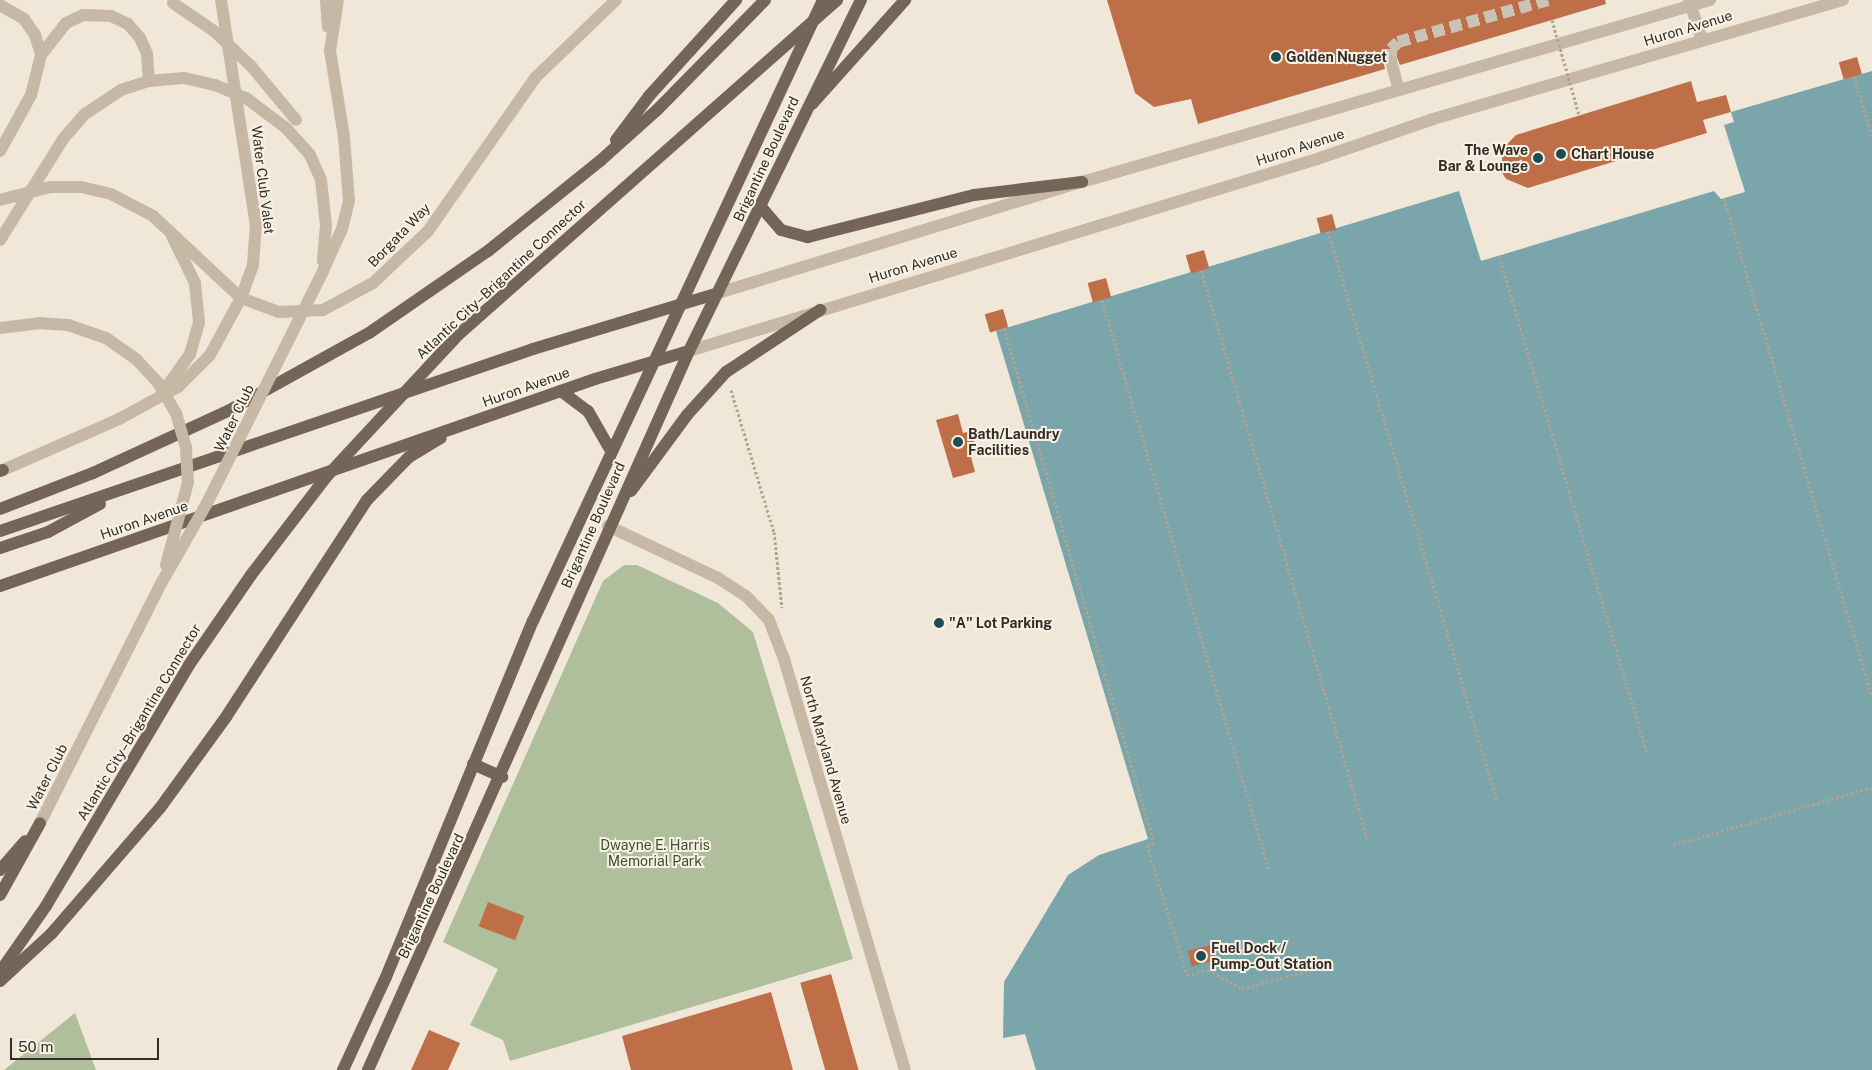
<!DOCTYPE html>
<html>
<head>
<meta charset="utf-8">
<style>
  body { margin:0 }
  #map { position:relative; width:1872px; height:1070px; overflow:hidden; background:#f0e7d9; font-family:"Public Sans",sans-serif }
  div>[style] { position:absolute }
  .green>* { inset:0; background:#afbe9b }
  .water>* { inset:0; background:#7aa5ab }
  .building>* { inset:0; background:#bf6f48; transform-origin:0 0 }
  .minor-tunnel>* { height:12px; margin-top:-6px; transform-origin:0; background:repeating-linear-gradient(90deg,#cac2b5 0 12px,transparent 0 18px) }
  .path>* { height:3px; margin-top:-1.5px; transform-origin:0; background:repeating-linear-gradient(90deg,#b2a291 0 2.5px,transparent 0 5px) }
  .minor>* { height:12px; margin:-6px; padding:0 6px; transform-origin:6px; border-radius:6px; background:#c7b8a6 }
  .major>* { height:12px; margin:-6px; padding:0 6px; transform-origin:6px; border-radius:6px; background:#756458 }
  .path-bridge>* { height:3px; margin-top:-1.5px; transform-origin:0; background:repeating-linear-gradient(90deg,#b2a291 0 2.5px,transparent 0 5px) }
  .minor-bridge>* { height:12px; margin:-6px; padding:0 6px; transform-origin:6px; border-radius:6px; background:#c7b8a6 }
  .major-bridge>* { height:12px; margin:-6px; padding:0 6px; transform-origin:6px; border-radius:6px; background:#756458 }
  .dots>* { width:14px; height:14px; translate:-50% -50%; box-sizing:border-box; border:2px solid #f8f1e5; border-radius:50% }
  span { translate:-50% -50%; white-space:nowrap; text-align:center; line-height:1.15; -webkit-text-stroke:4px #f8f1e5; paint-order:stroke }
  .street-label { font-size:14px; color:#332c27 }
  .poi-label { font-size:14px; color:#332c27; font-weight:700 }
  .left { translate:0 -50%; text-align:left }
  .right { translate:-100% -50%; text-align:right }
  .park-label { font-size:14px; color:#40502c }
  .scale { position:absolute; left:10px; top:1038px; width:149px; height:22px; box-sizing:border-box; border:2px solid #332c27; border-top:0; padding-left:6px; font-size:15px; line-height:18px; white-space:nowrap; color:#332c27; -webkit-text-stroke:4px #f8f1e5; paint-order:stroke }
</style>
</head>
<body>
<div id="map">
  <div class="green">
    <div style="clip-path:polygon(624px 565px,637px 565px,718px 603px,753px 632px,853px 959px,510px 1061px,503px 1040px,470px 1025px,498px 969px,443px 942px,603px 581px)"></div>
    <div style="clip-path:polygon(75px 1013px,96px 1070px,4px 1070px)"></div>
  </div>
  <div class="water">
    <div style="clip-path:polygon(1872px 71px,1872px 1070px,1036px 1070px,1025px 1034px,1003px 1038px,1004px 982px,1068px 875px,1099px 855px,1148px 839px,996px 331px,1459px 191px,1481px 261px,1714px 191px,1721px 199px,1745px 192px,1724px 125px,1734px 122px,1731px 112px)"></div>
  </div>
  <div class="building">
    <div style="clip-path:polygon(1107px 0,1605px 0,1606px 4px,1400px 65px,1396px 55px,1388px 53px,1383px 59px,1385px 69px,1198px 124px,1191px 99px,1154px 107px,1135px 93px)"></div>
    <div style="left:1857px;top:57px;width:18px;height:19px;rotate:74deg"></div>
    <div style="clip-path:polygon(1691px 81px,1697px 102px,1726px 95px,1731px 112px,1703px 120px,1707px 133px,1528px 188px,1506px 179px,1501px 171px,1503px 148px,1516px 135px)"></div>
    <div style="left:1332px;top:214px;width:16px;height:16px;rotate:75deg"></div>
    <div style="left:1204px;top:250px;width:19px;height:19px;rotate:74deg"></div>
    <div style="left:1106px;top:278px;width:20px;height:19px;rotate:75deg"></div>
    <div style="left:1003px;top:309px;width:19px;height:19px;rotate:74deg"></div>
    <div style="clip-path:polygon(958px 414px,963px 433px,971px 431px,977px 451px,970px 453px,975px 472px,953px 478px,936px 420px)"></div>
    <div style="left:488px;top:902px;width:39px;height:26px;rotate:21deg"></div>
    <div style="left:1211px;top:945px;width:16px;height:24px;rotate:76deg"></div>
    <div style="left:831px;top:974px;width:100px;height:32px;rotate:74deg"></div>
    <div style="clip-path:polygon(771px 992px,793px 1070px,631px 1070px,622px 1036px)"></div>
    <div style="clip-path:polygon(429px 1030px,460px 1043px,448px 1070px,411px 1070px)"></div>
  </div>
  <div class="minor-tunnel">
    <div style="left:1391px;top:61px;width:12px;rotate:-90deg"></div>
    <div style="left:1391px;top:49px;width:10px;rotate:-45deg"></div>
    <div style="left:1398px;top:42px;width:156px;rotate:-15.6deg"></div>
  </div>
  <div class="path">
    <div style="left:1854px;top:76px;width:64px;rotate:73.6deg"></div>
    <div style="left:1724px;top:198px;width:520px;rotate:73.48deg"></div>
    <div style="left:1328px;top:231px;width:595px;rotate:73.49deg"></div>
    <div style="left:1499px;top:256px;width:519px;rotate:73.42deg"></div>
    <div style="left:1201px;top:270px;width:595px;rotate:73.7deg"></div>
    <div style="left:1102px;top:300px;width:594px;rotate:73.67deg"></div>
    <div style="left:1004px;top:328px;width:536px;rotate:73.76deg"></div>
    <div style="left:1154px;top:843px;width:7px;rotate:164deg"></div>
    <div style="left:1147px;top:845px;width:136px;rotate:72.9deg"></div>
    <div style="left:1187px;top:975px;width:22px;rotate:-13deg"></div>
    <div style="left:1208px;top:970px;width:39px;rotate:29deg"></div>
    <div style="left:1242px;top:989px;width:88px;rotate:-15.8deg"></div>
    <div style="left:731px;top:390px;width:148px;rotate:73.2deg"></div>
    <div style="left:774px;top:532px;width:76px;rotate:84deg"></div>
    <div style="left:1673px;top:845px;width:207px;rotate:-16.2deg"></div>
  </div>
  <div class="minor">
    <div style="left:326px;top:0;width:27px;rotate:86deg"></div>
    <div style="left:1689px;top:0;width:42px;rotate:72deg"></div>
    <div style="left:0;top:5px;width:28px;rotate:30deg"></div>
    <div style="left:24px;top:19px;width:19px;rotate:55deg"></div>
    <div style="left:35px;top:35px;width:21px;rotate:73deg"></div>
    <div style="left:41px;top:55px;width:41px;rotate:104deg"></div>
    <div style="left:31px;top:95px;width:64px;rotate:119deg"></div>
    <div style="left:41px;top:55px;width:41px;rotate:-52deg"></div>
    <div style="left:66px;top:23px;width:19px;rotate:-25deg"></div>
    <div style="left:83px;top:15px;width:28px;rotate:2deg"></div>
    <div style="left:111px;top:16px;width:19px;rotate:25deg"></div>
    <div style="left:128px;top:24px;width:18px;rotate:49deg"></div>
    <div style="left:140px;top:38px;width:17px;rotate:66deg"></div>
    <div style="left:147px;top:54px;width:27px;rotate:86deg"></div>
    <div style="left:1391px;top:61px;width:30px;rotate:75deg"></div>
    <div style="left:251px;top:66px;width:70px;rotate:50.2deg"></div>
    <div style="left:286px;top:128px;width:36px;rotate:48deg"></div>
    <div style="left:310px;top:155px;width:27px;rotate:66deg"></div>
    <div style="left:321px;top:180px;width:45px;rotate:83.7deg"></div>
    <div style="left:326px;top:225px;width:36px;rotate:95deg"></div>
    <div style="left:63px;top:139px;width:33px;rotate:-49deg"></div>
    <div style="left:85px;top:114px;width:43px;rotate:-33.7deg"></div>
    <div style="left:121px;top:90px;width:29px;rotate:-18deg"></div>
    <div style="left:149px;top:81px;width:35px;rotate:-5deg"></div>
    <div style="left:0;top:200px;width:52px;rotate:-14.6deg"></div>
    <div style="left:50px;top:187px;width:31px"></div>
    <div style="left:81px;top:187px;width:31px;rotate:13deg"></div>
    <div style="left:111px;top:194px;width:47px;rotate:27.6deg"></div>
    <div style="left:153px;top:216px;width:120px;rotate:43deg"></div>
    <div style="left:241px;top:298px;width:40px;rotate:20.2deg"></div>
    <div style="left:279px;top:312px;width:44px;rotate:-2.6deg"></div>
    <div style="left:323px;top:310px;width:57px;rotate:-28.4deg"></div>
    <div style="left:373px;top:283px;width:76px;rotate:-43.4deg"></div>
    <div style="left:428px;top:231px;width:188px;rotate:-55deg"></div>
    <div style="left:536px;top:77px;width:111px;rotate:-43.9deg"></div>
    <div style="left:323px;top:271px;width:46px;rotate:-65.7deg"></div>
    <div style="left:342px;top:229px;width:29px;rotate:-76deg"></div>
    <div style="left:349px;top:201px;width:64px;rotate:-94.5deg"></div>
    <div style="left:344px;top:137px;width:87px;rotate:-99.2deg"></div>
    <div style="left:330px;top:51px;width:52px;rotate:-81.1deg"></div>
    <div style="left:718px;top:293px;width:381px;rotate:-17deg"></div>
    <div style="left:1082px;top:182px;width:654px;rotate:-16.16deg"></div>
    <div style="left:0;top:328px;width:39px;rotate:-7deg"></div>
    <div style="left:39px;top:323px;width:29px;rotate:4deg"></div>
    <div style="left:689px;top:351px;width:657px;rotate:-17deg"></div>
    <div style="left:1317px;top:159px;width:123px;rotate:-19deg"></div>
    <div style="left:1433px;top:119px;width:427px;rotate:-16.2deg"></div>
    <div style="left:163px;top:392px;width:47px;rotate:-54.6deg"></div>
    <div style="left:190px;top:354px;width:33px;rotate:-74deg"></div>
    <div style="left:199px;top:322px;width:39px;rotate:-96deg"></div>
    <div style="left:195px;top:283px;width:52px;rotate:-116.1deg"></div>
    <div style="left:3px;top:470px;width:127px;rotate:-23.7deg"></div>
    <div style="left:119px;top:419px;width:67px;rotate:-28.5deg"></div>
    <div style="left:178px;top:387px;width:45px;rotate:-45deg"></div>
    <div style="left:210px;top:355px;width:65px;rotate:-61.5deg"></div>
    <div style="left:241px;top:298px;width:35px;rotate:-70deg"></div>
    <div style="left:253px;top:265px;width:39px;rotate:-86deg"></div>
    <div style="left:256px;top:226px;width:229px;rotate:-98.8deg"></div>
    <div style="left:608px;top:526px;width:122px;rotate:25.3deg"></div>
    <div style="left:718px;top:578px;width:33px;rotate:33deg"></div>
    <div style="left:746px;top:596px;width:33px;rotate:46deg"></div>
    <div style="left:769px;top:620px;width:42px;rotate:69deg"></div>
    <div style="left:784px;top:659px;width:428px;rotate:73.6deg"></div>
    <div style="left:40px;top:823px;width:270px;rotate:-63.2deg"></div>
  </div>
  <div class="major">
    <div style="left:812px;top:104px;width:140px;rotate:-48.2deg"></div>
    <div style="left:616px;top:140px;width:55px;rotate:-53.1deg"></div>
    <div style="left:649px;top:96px;width:130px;rotate:-47.8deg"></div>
    <div style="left:761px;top:207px;width:30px;rotate:49deg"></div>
    <div style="left:781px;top:230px;width:28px;rotate:15deg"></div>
    <div style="left:808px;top:237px;width:171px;rotate:-14.2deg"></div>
    <div style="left:974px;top:195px;width:109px;rotate:-6.9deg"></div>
    <div style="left:561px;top:391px;width:34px;rotate:37deg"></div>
    <div style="left:588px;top:411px;width:46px;rotate:60.1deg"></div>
    <div style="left:0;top:471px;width:3px;rotate:-18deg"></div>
    <div style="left:631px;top:491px;width:94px;rotate:-53.6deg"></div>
    <div style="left:687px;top:415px;width:58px;rotate:-47.8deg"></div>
    <div style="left:726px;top:372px;width:113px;rotate:-33.4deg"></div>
    <div style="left:0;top:509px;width:100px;rotate:-21.2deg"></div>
    <div style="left:93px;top:473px;width:149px;rotate:-24.7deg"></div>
    <div style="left:228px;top:411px;width:161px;rotate:-29deg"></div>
    <div style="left:369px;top:333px;width:145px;rotate:-34.6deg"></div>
    <div style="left:488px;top:251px;width:144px;rotate:-38.8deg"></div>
    <div style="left:600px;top:161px;width:76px;rotate:-41.8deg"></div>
    <div style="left:657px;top:110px;width:154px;rotate:-45.5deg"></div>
    <div style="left:0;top:531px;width:563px;rotate:-18.85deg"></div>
    <div style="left:533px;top:349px;width:193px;rotate:-16.8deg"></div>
    <div style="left:0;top:548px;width:51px;rotate:-18.4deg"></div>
    <div style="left:48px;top:532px;width:59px;rotate:-28.3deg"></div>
    <div style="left:0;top:586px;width:630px;rotate:-19.18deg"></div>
    <div style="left:595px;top:379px;width:98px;rotate:-16.6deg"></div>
    <div style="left:473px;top:764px;width:32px;rotate:24deg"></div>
    <div style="left:0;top:870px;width:38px;rotate:-49deg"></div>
    <div style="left:0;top:895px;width:82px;rotate:-60.9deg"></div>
    <div style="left:0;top:972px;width:80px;rotate:-55.1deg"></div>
    <div style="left:46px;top:906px;width:280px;rotate:-59.3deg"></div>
    <div style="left:189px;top:665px;width:109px;rotate:-55.4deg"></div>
    <div style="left:0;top:981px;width:71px;rotate:-42.7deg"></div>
    <div style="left:52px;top:933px;width:165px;rotate:-49.2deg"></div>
    <div style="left:160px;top:808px;width:112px;rotate:-54deg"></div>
    <div style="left:226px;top:717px;width:259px;rotate:-57deg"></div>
    <div style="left:367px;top:500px;width:60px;rotate:-45.7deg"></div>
    <div style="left:409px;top:457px;width:37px;rotate:-31deg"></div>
    <div style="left:343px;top:1070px;width:102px;rotate:-65.2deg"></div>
    <div style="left:386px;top:977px;width:385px;rotate:-67.6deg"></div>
    <div style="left:533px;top:621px;width:685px;rotate:-64.97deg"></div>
    <div style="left:368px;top:1070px;width:787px;rotate:-65.94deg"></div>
    <div style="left:689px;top:351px;width:391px;rotate:-63.9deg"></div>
  </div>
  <div class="path-bridge">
    <div style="left:1552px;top:20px;width:99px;rotate:74.1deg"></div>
  </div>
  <div class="minor-bridge">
    <div style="left:173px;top:3px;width:50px;rotate:34.3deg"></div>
    <div style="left:214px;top:31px;width:51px;rotate:43.4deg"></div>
    <div style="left:184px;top:78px;width:32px;rotate:13deg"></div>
    <div style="left:215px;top:85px;width:34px;rotate:23deg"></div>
    <div style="left:246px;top:98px;width:50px;rotate:36.9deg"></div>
    <div style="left:0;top:240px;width:119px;rotate:-58deg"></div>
    <div style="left:68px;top:325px;width:40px;rotate:18.9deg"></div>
    <div style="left:106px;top:338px;width:37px;rotate:35deg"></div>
    <div style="left:136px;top:359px;width:34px;rotate:47deg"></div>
    <div style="left:159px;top:384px;width:34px;rotate:60deg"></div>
    <div style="left:176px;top:413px;width:35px;rotate:74deg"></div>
    <div style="left:186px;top:447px;width:35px;rotate:87deg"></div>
    <div style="left:188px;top:482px;width:86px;rotate:104.8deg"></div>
    <div style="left:162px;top:582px;width:91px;rotate:-60.3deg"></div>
    <div style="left:207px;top:503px;width:259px;rotate:-63.4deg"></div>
  </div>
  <div class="major-bridge">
    <div style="left:251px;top:575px;width:125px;rotate:-52.5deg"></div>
    <div style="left:327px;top:476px;width:192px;rotate:-47.1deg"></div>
    <div style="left:458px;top:335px;width:506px;rotate:-41.47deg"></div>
  </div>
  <div class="dots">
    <div style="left:1276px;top:57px;background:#1f4b52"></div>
    <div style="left:1561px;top:154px;background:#1f4b52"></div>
    <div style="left:1538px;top:158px;background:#1f4b52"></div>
    <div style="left:958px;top:442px;background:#1f4b52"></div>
    <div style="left:939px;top:623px;background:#1f4b52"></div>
    <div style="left:1201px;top:956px;background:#1f4b52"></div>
  </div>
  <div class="street-label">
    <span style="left:1688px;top:28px;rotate:-17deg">Huron Avenue</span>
    <span style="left:1300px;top:147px;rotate:-18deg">Huron Avenue</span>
    <span style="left:766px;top:159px;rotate:-65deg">Brigantine Boulevard</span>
    <span style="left:263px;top:180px;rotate:83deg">Water Club Valet</span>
    <span style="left:399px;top:235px;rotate:-46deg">Borgata Way</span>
    <span style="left:913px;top:265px;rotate:-17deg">Huron Avenue</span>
    <span style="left:501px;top:279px;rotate:-43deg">Atlantic City–Brigantine Connector</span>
    <span style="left:526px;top:387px;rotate:-20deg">Huron Avenue</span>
    <span style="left:234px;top:418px;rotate:-64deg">Water Club</span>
    <span style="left:144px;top:520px;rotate:-19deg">Huron Avenue</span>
    <span style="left:593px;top:525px;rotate:-66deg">Brigantine Boulevard</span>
    <span style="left:139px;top:722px;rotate:-59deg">Atlantic City–Brigantine Connector</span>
    <span style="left:826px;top:750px;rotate:74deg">North Maryland Avenue</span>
    <span style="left:47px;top:777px;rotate:-63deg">Water Club</span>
    <span style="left:431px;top:896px;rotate:-65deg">Brigantine Boulevard</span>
  </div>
  <div class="poi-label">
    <span class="left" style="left:1286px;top:57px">Golden Nugget</span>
    <span class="right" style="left:1528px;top:158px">The Wave<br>Bar &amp; Lounge</span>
    <span class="left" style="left:1571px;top:154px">Chart House</span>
    <span class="left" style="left:968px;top:442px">Bath/Laundry<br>Facilities</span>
    <span class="left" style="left:949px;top:623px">"A" Lot Parking</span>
    <span class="left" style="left:1211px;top:956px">Fuel Dock /<br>Pump-Out Station</span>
  </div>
  <div class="park-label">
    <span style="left:655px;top:853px">Dwayne E. Harris<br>Memorial Park</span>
  </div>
  <div class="scale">50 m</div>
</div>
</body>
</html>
